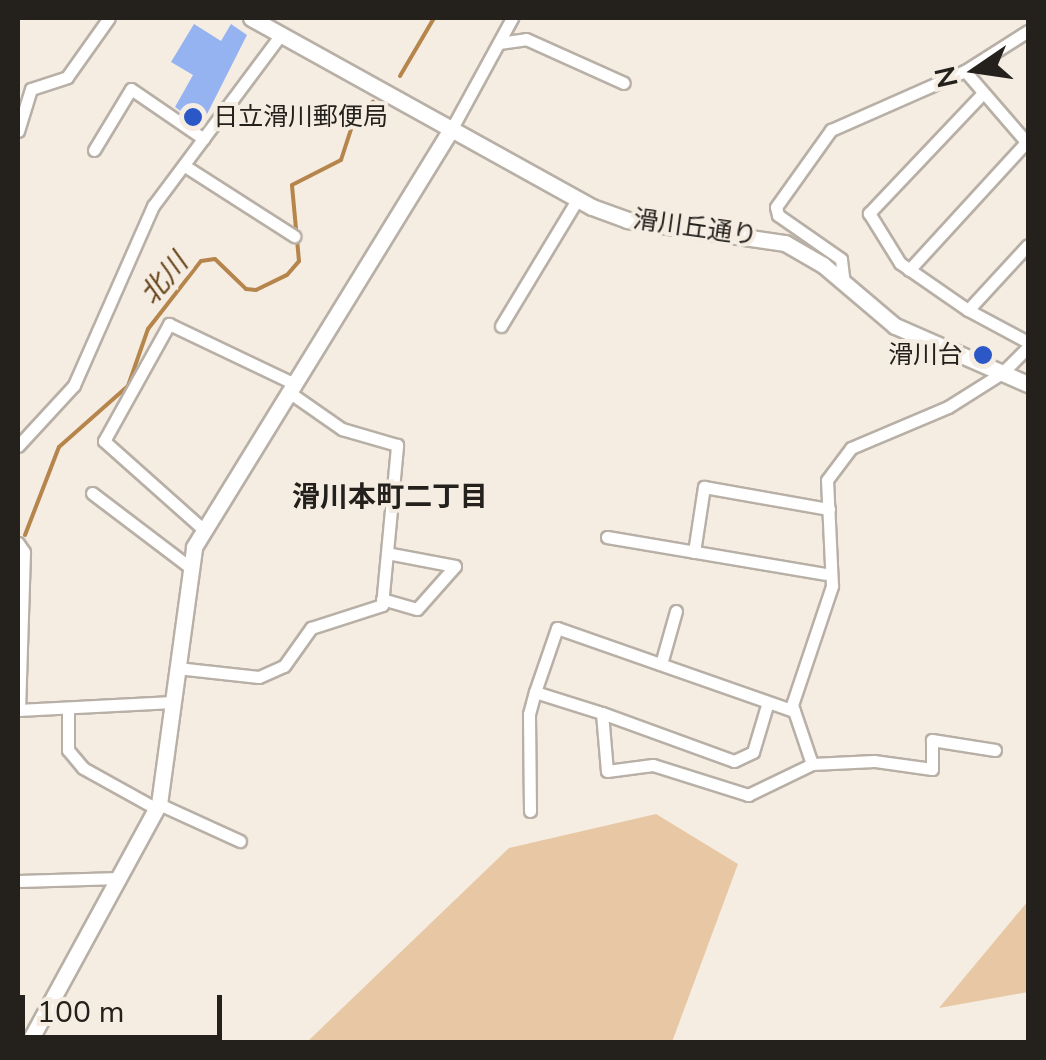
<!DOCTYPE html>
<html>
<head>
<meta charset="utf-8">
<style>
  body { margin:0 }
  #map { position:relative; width:1046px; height:1060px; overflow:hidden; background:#f5ece2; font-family:"Nunito Sans","Noto Sans JP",sans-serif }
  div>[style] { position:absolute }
  .green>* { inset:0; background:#e8c8a4 }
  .stream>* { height:4px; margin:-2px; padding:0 2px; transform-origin:2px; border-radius:2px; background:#b5854b }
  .building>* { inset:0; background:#95b3f1 }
  .roads { filter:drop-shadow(2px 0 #b8b0a6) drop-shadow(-2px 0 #b8b0a6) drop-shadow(0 2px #b8b0a6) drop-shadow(0 -2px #b8b0a6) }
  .street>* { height:11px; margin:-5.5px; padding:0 5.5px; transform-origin:5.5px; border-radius:5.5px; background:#fff }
  .secondary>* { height:15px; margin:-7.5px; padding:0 7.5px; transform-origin:7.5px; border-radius:7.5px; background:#fff }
  .dots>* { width:28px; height:28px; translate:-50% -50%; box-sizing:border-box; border:5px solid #f5ece2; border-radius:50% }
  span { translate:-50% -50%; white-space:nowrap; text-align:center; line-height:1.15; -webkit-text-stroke:8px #f5ece2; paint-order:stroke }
  .poi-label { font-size:25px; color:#24211d }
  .left { translate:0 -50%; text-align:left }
  .right { translate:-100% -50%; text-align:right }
  .street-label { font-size:25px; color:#24211d }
  .water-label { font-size:28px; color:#674519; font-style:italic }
  .neighbourhood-label { font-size:28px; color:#24211d; font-weight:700 }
  .frame { position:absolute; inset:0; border:20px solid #24211d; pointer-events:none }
  .north { position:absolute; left:926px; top:20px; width:100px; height:100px; -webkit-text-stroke:8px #f5ece2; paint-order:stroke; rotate:257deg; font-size:28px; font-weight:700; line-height:40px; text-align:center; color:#24211d }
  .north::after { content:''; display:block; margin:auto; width:35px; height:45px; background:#24211d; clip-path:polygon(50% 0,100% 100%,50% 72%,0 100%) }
  .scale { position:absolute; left:20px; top:995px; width:202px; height:45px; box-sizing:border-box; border:5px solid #24211d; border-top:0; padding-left:12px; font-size:30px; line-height:35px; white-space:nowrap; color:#24211d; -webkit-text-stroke:8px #f5ece2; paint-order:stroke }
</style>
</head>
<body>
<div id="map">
  <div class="green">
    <div style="clip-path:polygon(656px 814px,738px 864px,672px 1042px,307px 1042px,509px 848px)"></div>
    <div style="clip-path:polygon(1028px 901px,1028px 992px,939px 1008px)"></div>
  </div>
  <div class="stream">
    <div style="left:400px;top:76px;width:67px;rotate:-59.6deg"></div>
    <div style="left:25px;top:535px;width:94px;rotate:-68.9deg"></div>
    <div style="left:59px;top:447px;width:92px;rotate:-41.5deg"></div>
    <div style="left:128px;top:386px;width:60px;rotate:-70.7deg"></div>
    <div style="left:148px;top:329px;width:86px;rotate:-52.1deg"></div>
    <div style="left:201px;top:261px;width:14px;rotate:-8deg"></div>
    <div style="left:215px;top:259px;width:43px;rotate:44.1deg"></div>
    <div style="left:246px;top:289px;width:10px;rotate:6deg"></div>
    <div style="left:256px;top:290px;width:34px;rotate:-26deg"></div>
    <div style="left:287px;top:275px;width:18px;rotate:-49deg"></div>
    <div style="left:299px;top:261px;width:76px;rotate:-95.3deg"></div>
    <div style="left:292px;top:185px;width:55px;rotate:-27deg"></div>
    <div style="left:341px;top:160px;width:38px;rotate:-72deg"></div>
    <div style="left:353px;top:124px;width:30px;rotate:-48deg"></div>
  </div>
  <div class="building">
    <div style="clip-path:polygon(194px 24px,221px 41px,231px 24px,247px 35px,201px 126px,175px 107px,193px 75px,171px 62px)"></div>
  </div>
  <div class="roads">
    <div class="street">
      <div style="left:1028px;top:31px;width:75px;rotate:147.6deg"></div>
      <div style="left:965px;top:71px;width:96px;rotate:49.2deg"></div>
      <div style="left:499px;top:43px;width:27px;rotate:-8deg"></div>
      <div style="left:526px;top:39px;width:107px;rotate:24.2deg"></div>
      <div style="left:983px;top:93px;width:166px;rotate:133.5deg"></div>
      <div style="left:869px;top:213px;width:59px;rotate:58.2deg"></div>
      <div style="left:900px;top:263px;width:83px;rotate:34.7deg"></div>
      <div style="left:968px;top:310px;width:88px;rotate:-47.3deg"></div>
      <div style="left:451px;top:130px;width:128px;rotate:-61.4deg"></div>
      <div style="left:18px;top:131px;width:44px;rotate:-72.8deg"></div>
      <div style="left:31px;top:89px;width:38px;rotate:-18deg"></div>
      <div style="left:67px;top:77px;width:72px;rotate:-54.6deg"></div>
      <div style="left:94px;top:150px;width:71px;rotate:-58.8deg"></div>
      <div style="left:131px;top:89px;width:88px;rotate:34.4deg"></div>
      <div style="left:185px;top:166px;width:130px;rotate:32.7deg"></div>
      <div style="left:909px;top:270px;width:175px;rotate:-47.5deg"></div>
      <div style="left:844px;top:284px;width:25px;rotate:-97deg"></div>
      <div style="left:841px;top:259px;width:77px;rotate:-145.1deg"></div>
      <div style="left:778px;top:215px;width:8px;rotate:-104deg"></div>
      <div style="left:776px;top:207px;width:95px;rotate:-54.5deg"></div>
      <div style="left:831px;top:130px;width:146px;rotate:-23.8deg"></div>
      <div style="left:968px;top:310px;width:68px;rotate:28.1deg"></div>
      <div style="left:501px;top:326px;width:147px;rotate:-58.9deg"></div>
      <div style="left:18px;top:446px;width:83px;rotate:-47.4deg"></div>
      <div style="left:74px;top:385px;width:196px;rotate:-66.2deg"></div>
      <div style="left:153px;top:206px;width:214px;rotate:-53.3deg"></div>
      <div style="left:92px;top:493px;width:121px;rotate:37.2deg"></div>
      <div style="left:204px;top:530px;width:134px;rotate:-138.3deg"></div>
      <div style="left:104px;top:441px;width:134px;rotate:-60.9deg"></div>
      <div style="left:169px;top:324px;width:140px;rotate:25.5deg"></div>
      <div style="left:607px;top:537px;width:221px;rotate:9.6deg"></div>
      <div style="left:18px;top:543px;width:11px;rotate:56deg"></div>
      <div style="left:24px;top:552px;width:158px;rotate:91.8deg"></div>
      <div style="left:694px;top:552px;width:66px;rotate:-81.3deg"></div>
      <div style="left:704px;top:487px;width:127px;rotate:10deg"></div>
      <div style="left:382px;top:599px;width:36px;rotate:16deg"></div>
      <div style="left:417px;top:609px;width:57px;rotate:-48.5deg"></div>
      <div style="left:455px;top:566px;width:69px;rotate:-169.2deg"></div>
      <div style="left:661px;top:664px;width:55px;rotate:-74.2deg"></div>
      <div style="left:177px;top:668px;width:82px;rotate:6.3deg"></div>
      <div style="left:259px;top:677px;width:27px;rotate:-24deg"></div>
      <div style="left:284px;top:666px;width:47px;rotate:-54.6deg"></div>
      <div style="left:311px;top:628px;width:75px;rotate:-17.9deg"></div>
      <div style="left:382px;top:605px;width:161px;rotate:-84.6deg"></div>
      <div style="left:397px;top:445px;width:57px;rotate:-163.8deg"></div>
      <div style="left:342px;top:429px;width:65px;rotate:-145.1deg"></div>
      <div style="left:18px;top:710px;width:155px;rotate:-3deg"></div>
      <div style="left:68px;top:711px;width:39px;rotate:90deg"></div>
      <div style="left:68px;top:750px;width:23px;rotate:50deg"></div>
      <div style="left:83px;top:768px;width:85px;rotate:29deg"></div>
      <div style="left:794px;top:711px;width:251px;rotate:-160.7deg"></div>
      <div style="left:557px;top:628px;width:68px;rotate:109deg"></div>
      <div style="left:535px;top:692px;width:70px;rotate:17.4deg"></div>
      <div style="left:602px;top:713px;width:58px;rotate:85.1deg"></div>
      <div style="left:607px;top:771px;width:46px;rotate:-7.4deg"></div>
      <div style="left:653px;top:765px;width:100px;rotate:17.5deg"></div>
      <div style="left:748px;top:795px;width:71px;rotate:-25.8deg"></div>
      <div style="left:602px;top:713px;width:140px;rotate:20deg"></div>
      <div style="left:734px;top:761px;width:21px;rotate:-25deg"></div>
      <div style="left:753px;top:752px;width:52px;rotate:-73.3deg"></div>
      <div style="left:995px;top:750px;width:64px;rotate:-171deg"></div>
      <div style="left:932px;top:740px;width:29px;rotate:90deg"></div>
      <div style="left:932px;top:769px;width:59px;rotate:-172.1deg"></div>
      <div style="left:874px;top:761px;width:62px;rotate:177.2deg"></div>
      <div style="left:812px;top:764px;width:62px;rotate:-108.7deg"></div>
      <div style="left:792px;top:705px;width:126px;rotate:-71.4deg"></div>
      <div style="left:832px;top:586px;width:106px;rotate:-92.7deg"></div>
      <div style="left:827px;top:480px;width:40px;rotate:-53deg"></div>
      <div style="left:851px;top:448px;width:105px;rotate:-22.9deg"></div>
      <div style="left:948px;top:407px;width:64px;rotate:-32.2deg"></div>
      <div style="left:1002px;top:373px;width:37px;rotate:-45deg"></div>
      <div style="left:159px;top:804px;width:89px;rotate:24.6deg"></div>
      <div style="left:530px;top:811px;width:97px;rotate:-90.6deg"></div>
      <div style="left:529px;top:714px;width:23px;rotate:-75deg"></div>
      <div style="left:18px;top:881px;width:102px;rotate:-1.7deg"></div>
    </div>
    <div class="secondary">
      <div style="left:251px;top:18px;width:390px;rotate:29deg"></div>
      <div style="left:592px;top:207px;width:37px;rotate:20deg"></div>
      <div style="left:627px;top:220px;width:160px;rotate:8.3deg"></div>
      <div style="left:785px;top:243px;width:44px;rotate:30.1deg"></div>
      <div style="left:823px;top:265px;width:94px;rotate:40.3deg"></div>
      <div style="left:895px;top:326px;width:145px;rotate:23.6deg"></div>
      <div style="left:29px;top:1042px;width:271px;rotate:-61.4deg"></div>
      <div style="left:159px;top:804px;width:259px;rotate:-82.2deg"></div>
      <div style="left:194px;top:547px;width:490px;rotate:-58.4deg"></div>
    </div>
  </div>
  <div class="dots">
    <div style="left:193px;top:117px;background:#2c58c7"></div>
    <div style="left:983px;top:355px;background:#2c58c7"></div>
  </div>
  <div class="poi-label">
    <span class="left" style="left:213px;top:117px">日立滑川郵便局</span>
    <span class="right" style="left:963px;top:355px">滑川台</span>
  </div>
  <div class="street-label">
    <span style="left:695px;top:228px;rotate:8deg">滑川丘通り</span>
  </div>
  <div class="water-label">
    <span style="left:164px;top:279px;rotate:-50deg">北川</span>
  </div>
  <div class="neighbourhood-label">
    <span style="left:390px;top:497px">滑川本町二丁目</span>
  </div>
  <div class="frame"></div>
  <div class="north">N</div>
  <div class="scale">100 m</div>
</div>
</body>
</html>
